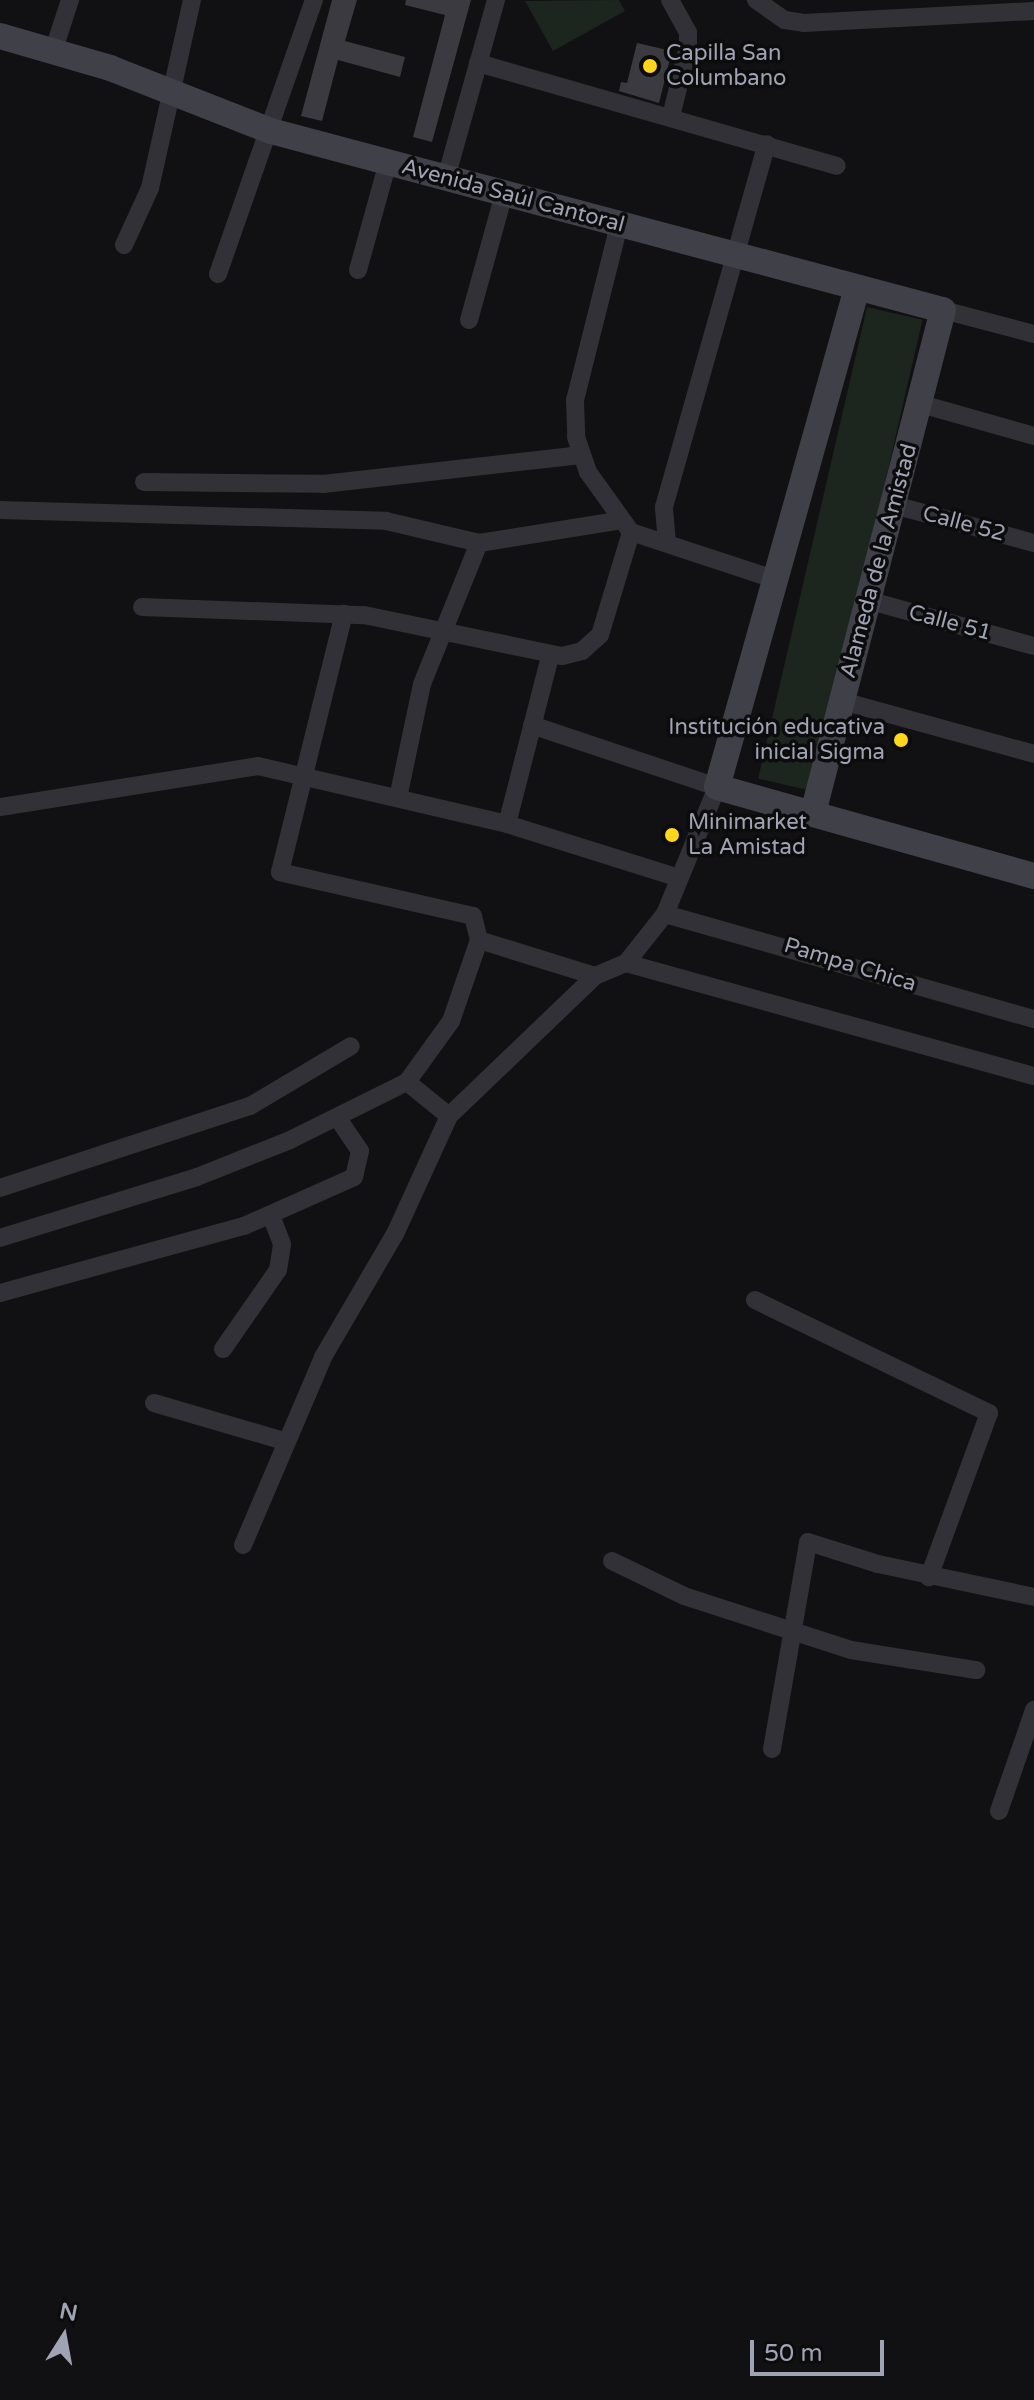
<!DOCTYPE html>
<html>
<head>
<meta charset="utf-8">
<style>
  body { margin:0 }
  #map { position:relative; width:1034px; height:2400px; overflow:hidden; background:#111012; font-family:"Varela Round",sans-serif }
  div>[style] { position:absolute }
  .green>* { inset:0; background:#1d251f; transform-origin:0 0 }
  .building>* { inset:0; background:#3a3a40 }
  .street>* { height:18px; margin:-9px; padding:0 9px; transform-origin:9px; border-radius:9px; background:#313137 }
  .secondary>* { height:26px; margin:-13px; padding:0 13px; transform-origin:13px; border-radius:13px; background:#3f4048 }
  .dots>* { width:22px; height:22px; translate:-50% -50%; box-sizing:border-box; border:4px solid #0c0c0d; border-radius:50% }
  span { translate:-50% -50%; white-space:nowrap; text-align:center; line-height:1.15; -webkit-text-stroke:7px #0c0c0d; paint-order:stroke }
  .poi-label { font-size:22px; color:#a0a3b4 }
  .left { translate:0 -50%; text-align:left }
  .right { translate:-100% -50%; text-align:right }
  .street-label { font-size:22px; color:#a0a3b4 }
  .north { position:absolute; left:24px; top:2296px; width:80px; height:80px; -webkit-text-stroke:6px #0c0c0d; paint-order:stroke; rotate:11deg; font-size:22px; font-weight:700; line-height:32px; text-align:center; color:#a0a3b4 }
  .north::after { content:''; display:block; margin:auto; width:28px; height:36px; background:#a0a3b4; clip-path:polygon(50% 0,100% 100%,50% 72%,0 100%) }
  .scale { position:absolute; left:750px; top:2340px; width:134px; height:36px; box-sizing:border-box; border:4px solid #a0a3b4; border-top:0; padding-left:10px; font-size:24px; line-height:28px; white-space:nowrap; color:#a0a3b4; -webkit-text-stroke:6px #0c0c0d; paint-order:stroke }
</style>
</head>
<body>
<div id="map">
  <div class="green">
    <div style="clip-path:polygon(619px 0,625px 11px,553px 51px,525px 1px)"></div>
    <div style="left:867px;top:307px;width:57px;height:484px;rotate:13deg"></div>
  </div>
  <div class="building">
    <div style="clip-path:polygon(332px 0,357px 0,345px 41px,405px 57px,400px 77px,338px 60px,322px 121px,301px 116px)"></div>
    <div style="clip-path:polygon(406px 0,471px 0,432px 142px,413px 137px,445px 15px,405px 5px)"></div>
    <div style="clip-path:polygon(637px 43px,672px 51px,659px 103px,619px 91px,621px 82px,627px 83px)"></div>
  </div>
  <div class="street">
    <div style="left:670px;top:0;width:37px;rotate:61deg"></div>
    <div style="left:688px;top:32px;width:15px;rotate:90deg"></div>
    <div style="left:688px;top:47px;width:72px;rotate:103.7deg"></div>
    <div style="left:756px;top:0;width:35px;rotate:35deg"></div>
    <div style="left:785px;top:20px;width:19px;rotate:9deg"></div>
    <div style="left:804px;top:23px;width:230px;rotate:-3deg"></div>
    <div style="left:53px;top:52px;width:55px;rotate:-71.9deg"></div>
    <div style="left:478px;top:63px;width:373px;rotate:16deg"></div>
    <div style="left:446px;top:178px;width:185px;rotate:-74.3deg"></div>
    <div style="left:619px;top:225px;width:180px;rotate:104.1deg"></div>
    <div style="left:575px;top:400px;width:37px;rotate:88deg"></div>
    <div style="left:576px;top:437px;width:37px;rotate:71deg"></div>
    <div style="left:588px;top:472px;width:74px;rotate:54.4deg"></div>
    <div style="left:631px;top:532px;width:154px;rotate:18.2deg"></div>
    <div style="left:124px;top:245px;width:63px;rotate:-65.5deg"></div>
    <div style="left:150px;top:188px;width:193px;rotate:-77.4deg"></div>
    <div style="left:358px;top:270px;width:112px;rotate:-74.5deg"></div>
    <div style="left:218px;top:274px;width:290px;rotate:-70.7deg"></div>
    <div style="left:943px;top:310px;width:94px;rotate:14.8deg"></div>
    <div style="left:469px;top:320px;width:131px;rotate:-74.5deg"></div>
    <div style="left:921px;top:404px;width:117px;rotate:15.8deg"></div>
    <div style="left:144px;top:482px;width:179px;rotate:0.6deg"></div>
    <div style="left:323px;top:484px;width:260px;rotate:-6.4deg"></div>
    <div style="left:894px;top:505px;width:145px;rotate:15.2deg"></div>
    <div style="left:0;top:510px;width:386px;rotate:1.6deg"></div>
    <div style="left:386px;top:521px;width:96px;rotate:13.3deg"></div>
    <div style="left:479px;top:543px;width:140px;rotate:-9.1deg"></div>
    <div style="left:667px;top:543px;width:36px;rotate:-95deg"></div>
    <div style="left:664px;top:507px;width:377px;rotate:-74.2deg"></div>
    <div style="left:867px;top:600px;width:173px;rotate:15.4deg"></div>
    <div style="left:142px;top:607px;width:222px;rotate:2.1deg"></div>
    <div style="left:364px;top:615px;width:202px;rotate:11.7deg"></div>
    <div style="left:562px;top:656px;width:21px;rotate:-14deg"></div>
    <div style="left:582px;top:651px;width:24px;rotate:-42deg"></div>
    <div style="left:600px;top:635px;width:108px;rotate:-73.2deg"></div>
    <div style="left:842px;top:701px;width:199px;rotate:15.4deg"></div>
    <div style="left:398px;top:798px;width:116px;rotate:-78.1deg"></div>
    <div style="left:422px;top:684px;width:152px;rotate:-68deg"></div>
    <div style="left:0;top:807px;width:261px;rotate:-9deg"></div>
    <div style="left:258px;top:766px;width:256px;rotate:13.1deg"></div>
    <div style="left:507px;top:824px;width:180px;rotate:17.4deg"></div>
    <div style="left:507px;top:824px;width:172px;rotate:-75.6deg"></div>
    <div style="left:665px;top:914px;width:384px;rotate:15.9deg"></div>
    <div style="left:479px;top:940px;width:121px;rotate:17.2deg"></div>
    <div style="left:626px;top:963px;width:423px;rotate:15.5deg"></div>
    <div style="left:407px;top:1082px;width:54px;rotate:39deg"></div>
    <div style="left:0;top:1188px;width:263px;rotate:-18.2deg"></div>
    <div style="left:250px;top:1106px;width:117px;rotate:-30.7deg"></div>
    <div style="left:0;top:1238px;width:206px;rotate:-17.2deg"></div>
    <div style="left:197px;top:1177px;width:100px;rotate:-21.7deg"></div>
    <div style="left:290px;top:1140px;width:131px;rotate:-26.4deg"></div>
    <div style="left:407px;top:1082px;width:75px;rotate:-54.2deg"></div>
    <div style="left:451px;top:1021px;width:86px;rotate:-70.9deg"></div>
    <div style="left:479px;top:940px;width:25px;rotate:-104deg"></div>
    <div style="left:473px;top:916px;width:198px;rotate:-167.2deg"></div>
    <div style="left:280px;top:872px;width:266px;rotate:-76.1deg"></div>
    <div style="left:0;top:1293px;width:253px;rotate:-15.4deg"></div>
    <div style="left:244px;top:1226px;width:120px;rotate:-24deg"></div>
    <div style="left:354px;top:1177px;width:27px;rotate:-77deg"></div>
    <div style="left:360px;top:1151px;width:41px;rotate:-124.1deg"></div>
    <div style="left:755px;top:1300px;width:260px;rotate:25.8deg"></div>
    <div style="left:989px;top:1413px;width:175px;rotate:110.1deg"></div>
    <div style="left:223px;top:1349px;width:96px;rotate:-55.2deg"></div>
    <div style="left:278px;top:1270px;width:26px;rotate:-81deg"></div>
    <div style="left:282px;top:1244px;width:31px;rotate:-111deg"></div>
    <div style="left:154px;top:1403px;width:135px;rotate:16.3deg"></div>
    <div style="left:243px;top:1545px;width:204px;rotate:-66.9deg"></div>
    <div style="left:323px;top:1357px;width:143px;rotate:-59.7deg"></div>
    <div style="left:395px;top:1234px;width:130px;rotate:-65.4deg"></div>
    <div style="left:449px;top:1116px;width:202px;rotate:-43.8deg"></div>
    <div style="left:595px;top:976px;width:34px;rotate:-23deg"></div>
    <div style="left:626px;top:963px;width:63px;rotate:-51.5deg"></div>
    <div style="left:665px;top:914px;width:137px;rotate:-67.7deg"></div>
    <div style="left:717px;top:787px;width:195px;rotate:-161.5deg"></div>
    <div style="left:612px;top:1561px;width:80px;rotate:25.9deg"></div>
    <div style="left:684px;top:1596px;width:176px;rotate:17.9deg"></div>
    <div style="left:851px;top:1650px;width:127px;rotate:9.1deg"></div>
    <div style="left:772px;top:1749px;width:210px;rotate:-80.1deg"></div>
    <div style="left:808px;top:1542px;width:73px;rotate:17.4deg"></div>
    <div style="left:878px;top:1564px;width:159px;rotate:11.9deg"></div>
    <div style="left:999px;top:1811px;width:107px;rotate:-70.9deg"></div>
  </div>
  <div class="secondary">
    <div style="left:0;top:36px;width:115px;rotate:16.2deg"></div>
    <div style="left:110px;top:68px;width:173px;rotate:21.4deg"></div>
    <div style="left:271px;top:131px;width:695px;rotate:14.92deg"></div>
    <div style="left:943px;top:310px;width:520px;rotate:104.49deg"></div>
    <div style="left:857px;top:288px;width:518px;rotate:105.67deg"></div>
    <div style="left:717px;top:787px;width:329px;rotate:15.7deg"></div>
  </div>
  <div class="dots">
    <div style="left:650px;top:66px;background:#ffd61c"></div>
    <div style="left:901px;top:740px;background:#ffd61c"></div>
    <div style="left:672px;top:835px;background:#ffd61c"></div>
  </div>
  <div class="poi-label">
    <span class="left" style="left:666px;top:66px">Capilla San<br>Columbano</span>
    <span class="right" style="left:885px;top:740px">Institución educativa<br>inicial Sigma</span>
    <span class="left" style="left:688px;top:835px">Minimarket<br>La Amistad</span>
  </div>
  <div class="street-label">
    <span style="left:513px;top:196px;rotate:15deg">Avenida Saúl Cantoral</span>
    <span style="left:964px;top:524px;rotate:15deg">Calle 52</span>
    <span style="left:879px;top:561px;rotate:-75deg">Alameda de la Amistad</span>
    <span style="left:950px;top:623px;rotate:15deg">Calle 51</span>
    <span style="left:850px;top:965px;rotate:17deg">Pampa Chica</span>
  </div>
  <div class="north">N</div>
  <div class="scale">50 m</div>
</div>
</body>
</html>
